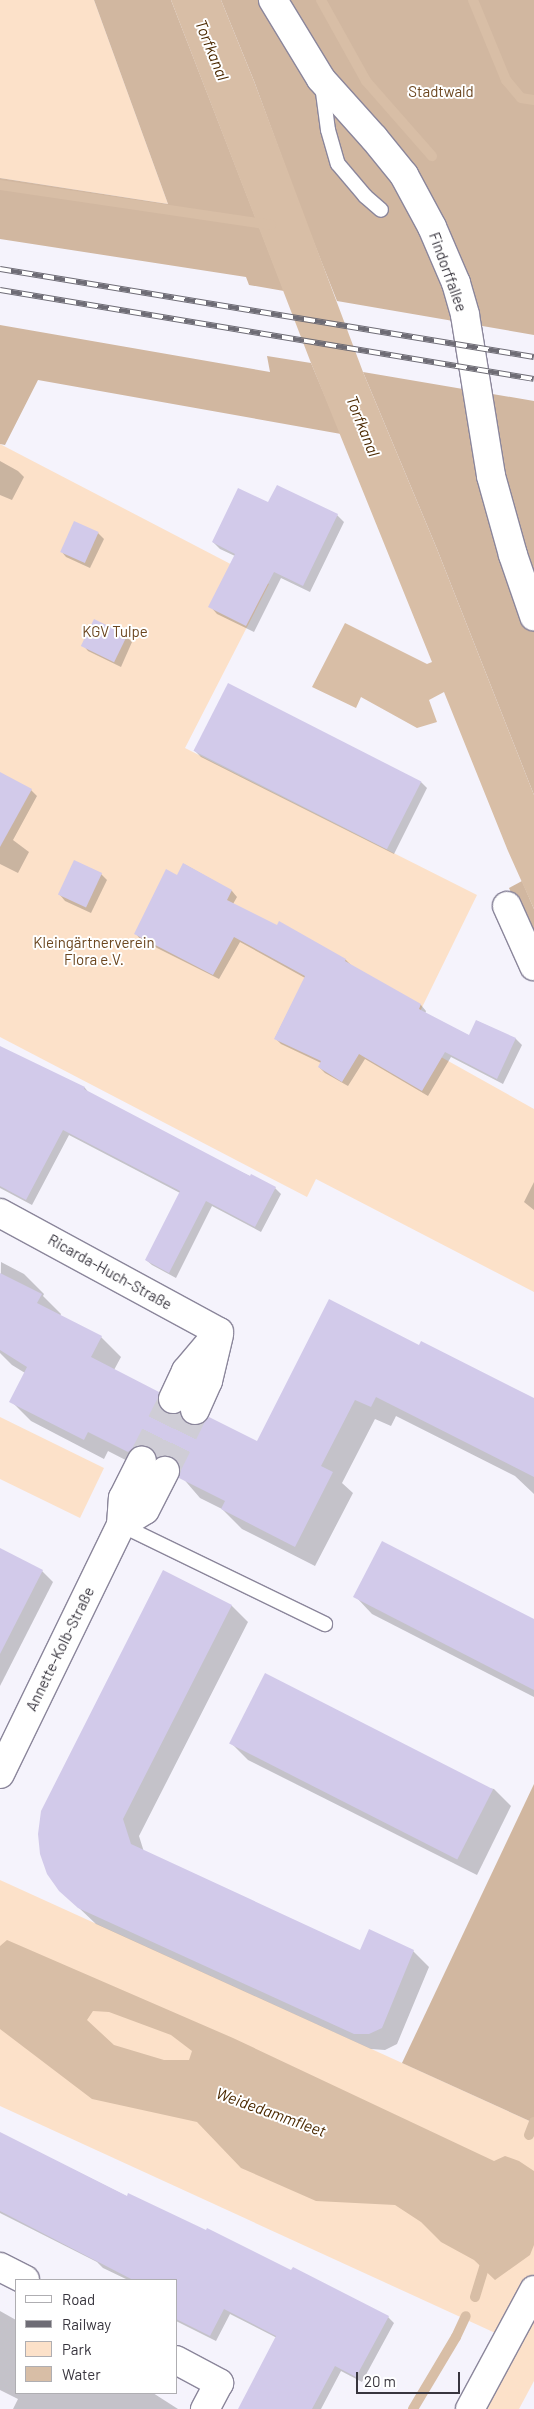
<!DOCTYPE html>
<html>
<head>
<meta charset="utf-8">
<style>
  body { margin:0 }
  #map { position:relative; width:534px; height:2409px; overflow:hidden; background:#f5f3fc; font-family:Barlow,sans-serif }
  div>[style] { position:absolute }
  .green>* { inset:0; background:#fce1c9 }
  .forest>* { inset:0; background:#d1b7a0 }
  .water>* { inset:0; background:#d8bea6 }
  .shadow>* { inset:0; background:#0003 }
  .stream>* { height:10px; margin:-5px; padding:0 5px; transform-origin:5px; border-radius:5px; background:#d8bea6 }
  .building>* { inset:0; background:#d2caea; transform-origin:0 0 }
  .minor-tunnel>* { height:28px; margin-top:-14px; transform-origin:0; background:repeating-linear-gradient(90deg,#cfcdd6 0 28px,transparent 0 42px) }
  .roads { filter:drop-shadow(1px 0 #8b869b) drop-shadow(-1px 0 #8b869b) drop-shadow(0 1px #8b869b) drop-shadow(0 -1px #8b869b) }
  .service>* { height:14px; margin:-7px; padding:0 7px; transform-origin:7px; border-radius:7px; background:#fff }
  .minor>* { height:28px; margin:-14px; padding:0 14px; transform-origin:14px; border-radius:14px; background:#fff }
  .rail>* { height:5.5px; margin-top:-2.75px; transform-origin:0; background:repeating-linear-gradient(90deg,#fff 0 11px,#6e6c75 0 22px); box-sizing:border-box; border-block:1px solid #6e6c75 }
  span { translate:-50% -50%; white-space:nowrap; text-align:center; line-height:1.15; -webkit-text-stroke:4px #fff; paint-order:stroke }
  .park-label { font-size:15px; color:#6b461f }
  .street-label { font-size:15px; color:#38353e }
  .water-label { font-size:16px; color:#4b2900; font-style:italic }
  .legend { position:absolute; left:15px; top:2279px; width:162px; height:115px; box-sizing:border-box; background:#fff; border:1px solid #afaeb2; margin:0; padding:6px 9px; list-style:none; font-size:15px; color:#38353e }
  .legend li { display:flex; align-items:center; gap:10px; height:25px }
  .legend b { width:25px; border:1px solid #afaeb2 }
  .scale { position:absolute; left:356px; top:2372px; width:104px; height:22px; box-sizing:border-box; border:2px solid #38353e; border-top:0; padding-left:6px; font-size:15px; line-height:18px; white-space:nowrap; color:#38353e; -webkit-text-stroke:4px #fff; paint-order:stroke }
</style>
</head>
<body>
<div id="map">
  <div class="green">
    <div style="clip-path:polygon(0 0,94px 0,168px 204px,0 178px)"></div>
    <div style="clip-path:polygon(0 444px,269px 584px,185px 748px,477px 895px,407px 1038px,534px 1109px,534px 1292px,316px 1179px,307px 1197px,0 1037px)"></div>
    <div style="clip-path:polygon(0 1417px,104px 1468px,80px 1518px,0 1479px)"></div>
    <div style="clip-path:polygon(0 1880px,534px 2123px,534px 2274px,504px 2337px,0 2106px)"></div>
    <div style="clip-path:polygon(534px 2320px,534px 2381px,519px 2409px,484px 2409px)"></div>
  </div>
  <div class="forest">
    <div style="clip-path:polygon(94px 0,171px 0,284px 291px,249px 285px,246px 277px,0 239px,0 178px,168px 204px)"></div>
    <div style="clip-path:polygon(221px 0,534px 0,534px 335px,337px 301px,303px 215px,254px 81px)"></div>
    <div style="clip-path:polygon(0 325px,270px 372px,267px 356px,311px 363px,341px 434px,38px 380px,5px 445px,0 444px)"></div>
    <div style="clip-path:polygon(363px 372px,534px 401px,534px 795px,437px 549px)"></div>
    <div style="clip-path:polygon(522px 881px,534px 909px,534px 942px,509px 888px)"></div>
    <div style="clip-path:polygon(534px 1784px,534px 2123px,402px 2063px)"></div>
  </div>
  <div class="water">
    <div style="clip-path:polygon(171px 0,221px 0,254px 81px,363px 372px,437px 549px,534px 795px,534px 909px,508px 851px,444px 692px,429px 700px,437px 722px,417px 728px,361px 697px,356px 708px,312px 687px,345px 623px,427px 664px,432px 662px,311px 363px)"></div>
    <div style="clip-path:polygon(evenodd,7px 1940px,233px 2038px,494px 2161px,505px 2156px,519px 2161px,534px 2171px,534px 2245px,530px 2255px,495px 2280px,474px 2260px,441px 2242px,421px 2222px,395px 2205px,316px 2201px,241px 2168px,197px 2122px,92px 2099px,0 2029px,0 1946px,7px 1940px,93px 2011px,109px 2012px,171px 2035px,192px 2051px,189px 2060px,164px 2060px,114px 2045px,87px 2020px,93px 2011px)"></div>
  </div>
  <div class="shadow">
    <div style="clip-path:polygon(0 461px,18px 471px,24px 477px,12px 500px,0 495px)"></div>
    <div style="clip-path:polygon(269px 504px,337px 515px,344px 522px,310px 592px,281px 578px,254px 632px,217px 614px,210px 606px,235px 556px,220px 549px,213px 542px)"></div>
    <div style="clip-path:polygon(98px 533px,104px 539px,90px 568px,66px 557px,61px 551px)"></div>
    <div style="clip-path:polygon(94px 621px,126px 636px,132px 642px,121px 667px,88px 651px,83px 645px)"></div>
    <div style="clip-path:polygon(195px 751px,421px 782px,427px 788px,394px 854px,201px 757px)"></div>
    <div style="clip-path:polygon(0 773px,31px 790px,37px 796px,13px 840px,29px 852px,18px 873px,0 864px)"></div>
    <div style="clip-path:polygon(184px 864px,232px 891px,237px 897px,233px 904px,277px 927px,279px 923px,346px 960px,352px 966px,421px 1005px,426px 1011px,425px 1014px,470px 1036px,477px 1021px,516px 1039px,522px 1045px,503px 1084px,451px 1057px,428px 1096px,365px 1059px,348px 1086px,325px 1073px,319px 1067px,321px 1063px,281px 1044px,275px 1038px,305px 978px,240px 942px,219px 979px,141px 940px,136px 934px,177px 877px)"></div>
    <div style="clip-path:polygon(101px 874px,107px 880px,91px 913px,65px 901px,60px 895px)"></div>
    <div style="clip-path:polygon(0 1047px,85px 1088px,90px 1094px,191px 1148px,275px 1188px,281px 1194px,261px 1232px,212px 1206px,176px 1278px,152px 1265px,146px 1260px,180px 1193px,69px 1135px,32px 1205px,0 1188px)"></div>
    <div style="clip-path:polygon(534px 1182px,534px 1210px,524px 1202px)"></div>
    <div style="clip-path:polygon(1px 1262px,24px 1274px,44px 1294px,43px 1296px,61px 1314px,60px 1316px,101px 1337px,121px 1357px,114px 1370px,158px 1393px,191px 1426px,257px 1443px,419px 1346px,534px 1400px,534px 1494px,515px 1476px,396px 1416px,391px 1426px,375px 1419px,342px 1483px,353px 1493px,315px 1566px,242px 1529px,222px 1509px,200px 1498px,181px 1476px,178px 1477px,166px 1465px,149px 1472px,108px 1451px,104px 1459px,31px 1421px,11px 1401px,25px 1373px,12px 1365px,0 1353px)"></div>
    <div style="clip-path:polygon(0 1550px,42px 1571px,53px 1582px,0 1686px)"></div>
    <div style="clip-path:polygon(163px 1572px,232px 1606px,248px 1622px,139px 1836px,144px 1852px,361px 1952px,413px 1951px,429px 1967px,397px 2044px,385px 2050px,371px 2049px,96px 1924px,60px 1890px)"></div>
    <div style="clip-path:polygon(355px 1596px,534px 1621px,534px 1697px,372px 1614px)"></div>
    <div style="clip-path:polygon(231px 1743px,494px 1789px,511px 1806px,477px 1875px,248px 1760px)"></div>
    <div style="clip-path:polygon(0 2133px,128px 2197px,388px 2317px,394px 2323px,362px 2382px,341px 2371px,321px 2409px,239px 2409px,277px 2338px,230px 2314px,216px 2341px,176px 2321px,176px 2280px,128px 2280px,103px 2268px,97px 2262px,0 2213px)"></div>
    <div style="clip-path:polygon(0 2311px,16px 2320px,16px 2393px,153px 2393px,178px 2409px,13px 2409px,18px 2399px,0 2390px)"></div>
  </div>
  <div class="stream">
    <div style="left:321px;top:0;width:93px;rotate:60.9deg"></div>
    <div style="left:366px;top:81px;width:100px;rotate:48.7deg"></div>
    <div style="left:473px;top:0;width:87px;rotate:67.6deg"></div>
    <div style="left:506px;top:80px;width:23px;rotate:50deg"></div>
    <div style="left:521px;top:98px;width:13px;rotate:9deg"></div>
    <div style="left:0;top:185px;width:274px;rotate:8.4deg"></div>
    <div style="left:529px;top:2135px;width:14px;rotate:-69deg"></div>
    <div style="left:475px;top:2297px;width:41px;rotate:-72.9deg"></div>
    <div style="left:413px;top:2409px;width:84px;rotate:-59.2deg"></div>
    <div style="left:456px;top:2337px;width:23px;rotate:-65deg"></div>
  </div>
  <div class="building">
    <div style="clip-path:polygon(277px 485px,338px 514px,303px 586px,274px 572px,246px 626px,208px 607px,235px 554px,212px 542px,238px 488px,268px 502px)"></div>
    <div style="left:74px;top:521px;width:27px;height:34px;rotate:24deg"></div>
    <div style="left:94px;top:619px;width:37px;height:30px;rotate:26deg"></div>
    <div style="left:228px;top:683px;width:217px;height:76px;rotate:27deg"></div>
    <div style="clip-path:polygon(0 772px,32px 789px,0 847px)"></div>
    <div style="left:74px;top:860px;width:31px;height:38px;rotate:25deg"></div>
    <div style="clip-path:polygon(183px 863px,232px 890px,227px 900px,277px 925px,279px 921px,346px 959px,345px 961px,421px 1004px,419px 1009px,469px 1035px,476px 1020px,516px 1038px,497px 1079px,445px 1052px,422px 1091px,359px 1054px,342px 1082px,318px 1067px,321px 1061px,274px 1039px,305px 976px,234px 937px,213px 975px,134px 934px,166px 869px,177px 875px)"></div>
    <div style="clip-path:polygon(0 1046px,85px 1087px,84px 1089px,250px 1176px,251px 1174px,276px 1187px,255px 1227px,206px 1201px,169px 1273px,145px 1260px,180px 1191px,63px 1130px,26px 1200px,0 1186px)"></div>
    <div style="clip-path:polygon(0 1273px,42px 1294px,37px 1303px,102px 1336px,91px 1357px,159px 1392px,158px 1401px,160px 1408px,166px 1413px,174px 1415px,180px 1413px,183px 1420px,188px 1424px,196px 1426px,204px 1423px,209px 1417px,257px 1441px,329px 1299px,419px 1345px,421px 1341px,534px 1398px,534px 1477px,376px 1397px,371px 1407px,355px 1400px,321px 1466px,333px 1472px,295px 1547px,221px 1509px,225px 1501px,179px 1478px,181px 1470px,178px 1463px,173px 1457px,165px 1455px,157px 1458px,149px 1446px,142px 1444px,134px 1447px,128px 1452px,88px 1432px,84px 1440px,9px 1402px,27px 1367px,0 1350px)"></div>
    <div style="clip-path:polygon(382px 1541px,534px 1619px,534px 1690px,353px 1597px)"></div>
    <div style="clip-path:polygon(0 1548px,43px 1570px,0 1654px)"></div>
    <div style="clip-path:polygon(163px 1570px,232px 1605px,123px 1819px,131px 1844px,360px 1950px,369px 1929px,414px 1950px,382px 2028px,369px 2034px,354px 2034px,78px 1908px,59px 1891px,47px 1874px,40px 1854px,38px 1834px,41px 1811px)"></div>
    <div style="left:265px;top:1673px;width:256px;height:79px;rotate:27deg"></div>
    <div style="clip-path:polygon(0 2132px,127px 2196px,128px 2193px,206px 2230px,207px 2228px,291px 2270px,293px 2267px,389px 2316px,356px 2377px,335px 2366px,312px 2409px,238px 2409px,276px 2336px,224px 2309px,210px 2336px,176px 2319px,176px 2280px,133px 2280px,0 2211px)"></div>
  </div>
  <div class="minor-tunnel">
    <div style="left:142px;top:1460px;width:68px;rotate:-63.1deg"></div>
    <div style="left:165px;top:1471px;width:68px;rotate:-63.8deg"></div>
  </div>
  <div class="roads">
    <div class="service">
      <div style="left:322px;top:85px;width:45px;rotate:82.4deg"></div>
      <div style="left:328px;top:130px;width:35px;rotate:74deg"></div>
      <div style="left:338px;top:164px;width:42px;rotate:49.8deg"></div>
      <div style="left:365px;top:196px;width:21px;rotate:41deg"></div>
      <div style="left:121px;top:1525px;width:227px;rotate:25.9deg"></div>
    </div>
    <div class="minor">
      <div style="left:273px;top:0;width:92px;rotate:58.7deg"></div>
      <div style="left:321px;top:79px;width:79px;rotate:48.1deg"></div>
      <div style="left:374px;top:138px;width:48px;rotate:51deg"></div>
      <div style="left:404px;top:175px;width:59px;rotate:61.7deg"></div>
      <div style="left:432px;top:227px;width:61px;rotate:66.8deg"></div>
      <div style="left:456px;top:283px;width:33px;rotate:74deg"></div>
      <div style="left:465px;top:315px;width:163px;rotate:80.8deg"></div>
      <div style="left:491px;top:476px;width:82px;rotate:74.4deg"></div>
      <div style="left:513px;top:555px;width:65px;rotate:71deg"></div>
      <div style="left:507px;top:906px;width:66px;rotate:65.8deg"></div>
      <div style="left:0;top:1213px;width:249px;rotate:28.5deg"></div>
      <div style="left:173px;top:1399px;width:31px;rotate:-65deg"></div>
      <div style="left:186px;top:1371px;width:51px;rotate:-49.8deg"></div>
      <div style="left:195px;top:1410px;width:32px;rotate:-66deg"></div>
      <div style="left:208px;top:1381px;width:47px;rotate:-76.6deg"></div>
      <div style="left:121px;top:1525px;width:28px;rotate:-32deg"></div>
      <div style="left:145px;top:1510px;width:44px;rotate:-62.9deg"></div>
      <div style="left:0;top:1774px;width:277px;rotate:-64.1deg"></div>
      <div style="left:121px;top:1525px;width:27px;rotate:-86deg"></div>
      <div style="left:123px;top:1498px;width:42px;rotate:-63.4deg"></div>
      <div style="left:0;top:2267px;width:28px;rotate:27deg"></div>
      <div style="left:176px;top:2360px;width:49px;rotate:28.1deg"></div>
      <div style="left:219px;top:2383px;width:30px;rotate:118deg"></div>
      <div style="left:470px;top:2409px;width:135px;rotate:-61.7deg"></div>
    </div>
  </div>
  <div class="rail">
    <div style="left:0;top:269px;width:541px;rotate:9.36deg"></div>
    <div style="left:0;top:290px;width:541px;rotate:9.46deg"></div>
  </div>
  <div class="park-label">
    <span style="left:441px;top:92px">Stadtwald</span>
    <span style="left:115px;top:632px">KGV Tulpe</span>
    <span style="left:94px;top:951px">Kleingärtnerverein<br>Flora e.V.</span>
  </div>
  <div class="street-label">
    <span style="left:448px;top:272px;rotate:70deg">Findorffallee</span>
    <span style="left:110px;top:1272px;rotate:29deg">Ricarda-Huch-Straße</span>
    <span style="left:60px;top:1649px;rotate:-64deg">Annette-Kolb-Straße</span>
  </div>
  <div class="water-label">
    <span style="left:212px;top:50px;rotate:68deg">Torfkanal</span>
    <span style="left:363px;top:426px;rotate:68deg">Torfkanal</span>
    <span style="left:271px;top:2112px;rotate:20deg">Weidedammfleet</span>
  </div>
  <ul class="legend">
  <li><b style="height:6px;background:#fff"></b>Road</li>
  <li><b style="height:6px;background:#6e6c75"></b>Railway</li>
  <li><b style="height:14px;background:#fce1c9"></b>Park</li>
  <li><b style="height:14px;background:#d8bea6"></b>Water</li>
  </ul>
  <div class="scale">20 m</div>
</div>
</body>
</html>
